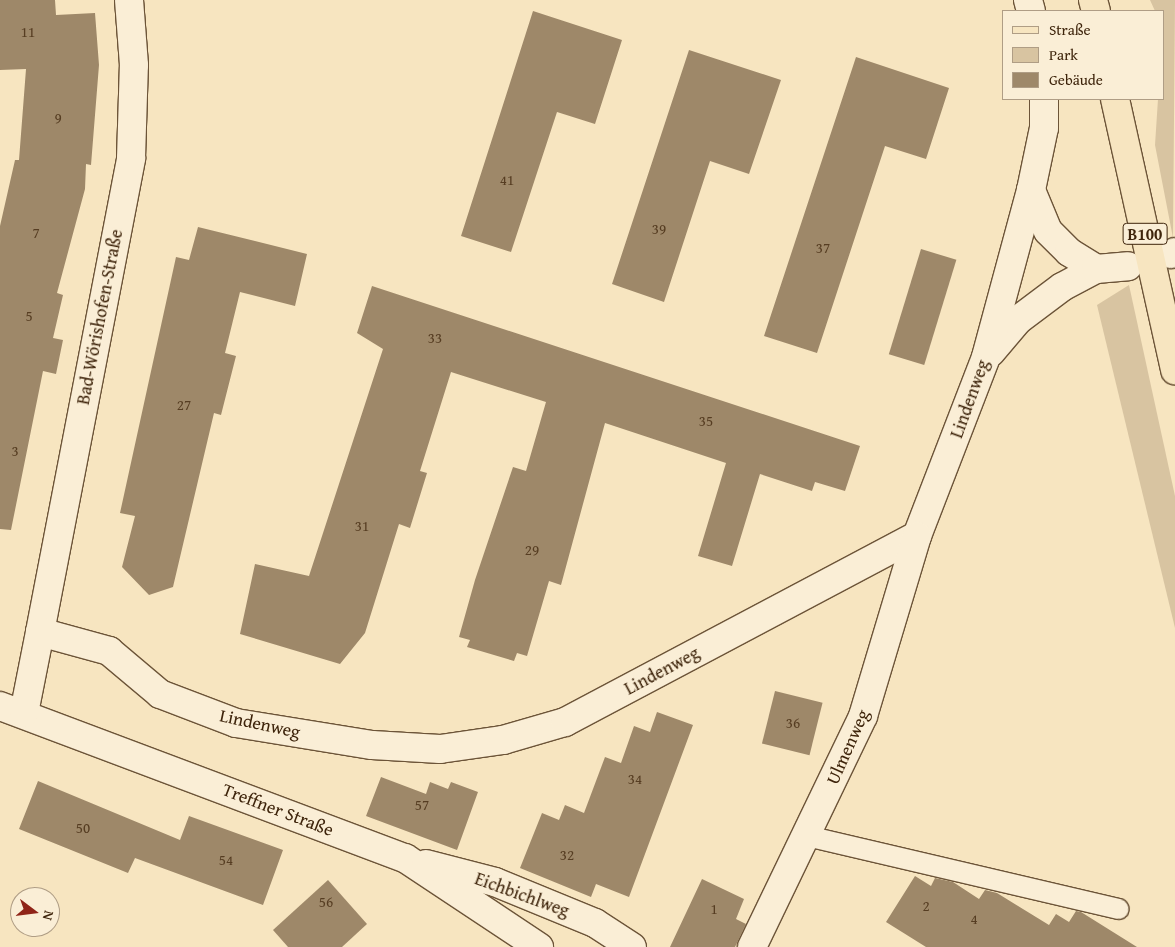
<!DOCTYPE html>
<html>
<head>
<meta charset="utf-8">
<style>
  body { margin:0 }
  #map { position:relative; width:1175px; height:947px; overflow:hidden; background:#f7e5c0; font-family:"Gentium Book Plus",serif }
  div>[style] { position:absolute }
  .green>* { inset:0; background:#d8c4a1 }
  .building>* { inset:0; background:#9e8869; transform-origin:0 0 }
  .roads { filter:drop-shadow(1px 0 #6c5438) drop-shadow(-1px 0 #6c5438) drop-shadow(0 1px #6c5438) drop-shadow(0 -1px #6c5438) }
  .lane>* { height:20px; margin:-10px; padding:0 10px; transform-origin:10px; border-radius:10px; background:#faeed6 }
  .street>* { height:28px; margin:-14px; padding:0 14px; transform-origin:14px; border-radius:14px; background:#faeed6 }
  .primary>* { height:28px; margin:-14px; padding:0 14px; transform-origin:14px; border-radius:14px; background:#f7e5c0 }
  span { translate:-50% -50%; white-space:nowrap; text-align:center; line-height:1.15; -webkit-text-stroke:4.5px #faeed6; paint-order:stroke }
  .number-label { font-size:15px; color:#563d22 }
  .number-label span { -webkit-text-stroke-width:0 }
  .shield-label span { padding:1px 4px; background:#faeed6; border:1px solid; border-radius:4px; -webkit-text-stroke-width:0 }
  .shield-label { font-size:16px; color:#3e240b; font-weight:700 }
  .street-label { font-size:18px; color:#3e240b }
  .legend { position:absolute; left:1002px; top:10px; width:162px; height:90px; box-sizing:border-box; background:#faeed6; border:1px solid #af9d85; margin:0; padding:6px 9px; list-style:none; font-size:15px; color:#3e240b }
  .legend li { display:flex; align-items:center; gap:10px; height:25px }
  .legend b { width:25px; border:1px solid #af9d85 }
  .north { position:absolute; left:10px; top:887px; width:50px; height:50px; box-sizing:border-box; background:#faeed6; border:1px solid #af9d85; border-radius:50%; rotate:105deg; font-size:14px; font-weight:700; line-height:20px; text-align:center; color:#3e240b }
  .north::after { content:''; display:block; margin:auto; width:18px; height:22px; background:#8f2418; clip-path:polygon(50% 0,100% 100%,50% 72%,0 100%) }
</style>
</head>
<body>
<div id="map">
  <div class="green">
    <div style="clip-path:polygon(1150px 0,1175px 0,1173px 238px,1155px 145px,1158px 99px,1164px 99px,1164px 11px,1155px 11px)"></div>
    <div style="clip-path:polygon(1129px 285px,1175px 496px,1175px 628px,1097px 305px)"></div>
  </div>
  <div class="building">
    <div style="clip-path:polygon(0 0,55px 0,56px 15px,95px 13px,99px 65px,91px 165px,86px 164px,85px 189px,57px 293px,63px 295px,53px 338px,63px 340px,56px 374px,43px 371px,11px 530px,0 529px,0 226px,15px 160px,19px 160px,26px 69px,0 70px)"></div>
    <div style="clip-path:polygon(533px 11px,622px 40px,595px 124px,557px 112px,511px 252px,461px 236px)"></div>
    <div style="clip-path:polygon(689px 50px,781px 80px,749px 174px,710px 161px,664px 302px,612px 284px)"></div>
    <div style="clip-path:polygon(856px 57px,949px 88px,926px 159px,885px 146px,817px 353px,764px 336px)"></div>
    <div style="clip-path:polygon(198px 227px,307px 254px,295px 306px,240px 292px,225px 353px,236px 356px,221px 415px,214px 413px,173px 587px,149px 595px,122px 567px,135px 516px,120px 513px,176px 257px,189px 260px)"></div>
    <div style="left:921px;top:249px;width:37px;height:110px;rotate:17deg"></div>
    <div style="clip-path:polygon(372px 286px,860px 446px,845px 491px,815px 482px,812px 491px,760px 474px,732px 566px,698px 556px,726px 463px,605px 423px,561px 585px,549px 581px,527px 656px,517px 653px,514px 661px,467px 647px,470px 640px,459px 637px,475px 580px,513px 467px,526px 471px,546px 402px,451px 372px,420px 471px,427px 473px,410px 528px,399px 524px,365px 633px,340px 664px,240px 634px,255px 564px,309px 576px,383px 349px,357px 333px)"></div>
    <div style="left:775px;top:691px;width:49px;height:54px;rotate:14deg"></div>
    <div style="clip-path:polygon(657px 712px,693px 725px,629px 897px,596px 884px,591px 897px,520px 868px,542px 813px,559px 820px,565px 805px,584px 813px,605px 757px,621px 763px,634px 726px,650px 732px)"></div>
    <div style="clip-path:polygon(381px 777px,426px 794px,430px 782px,448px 789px,451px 782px,478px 792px,457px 850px,366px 816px)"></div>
    <div style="clip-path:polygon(38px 781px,180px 840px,189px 816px,283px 850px,263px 905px,135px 858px,128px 873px,19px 829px)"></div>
    <div style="clip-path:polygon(915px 876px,931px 886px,935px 878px,953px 882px,979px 899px,985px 890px,997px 893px,1049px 925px,1056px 914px,1069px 922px,1076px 911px,1081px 912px,1137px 947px,926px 947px,886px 922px)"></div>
    <div style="clip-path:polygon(702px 879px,744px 899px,736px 919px,746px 924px,735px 947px,670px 947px)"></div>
    <div style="clip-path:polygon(328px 880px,367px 924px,342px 947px,288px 947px,273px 930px)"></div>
  </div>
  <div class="roads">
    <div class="lane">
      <div style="left:807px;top:836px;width:320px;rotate:13.2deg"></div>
    </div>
    <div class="street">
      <div style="left:1028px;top:0;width:11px;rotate:75deg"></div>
      <div style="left:1031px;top:190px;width:44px;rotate:67.5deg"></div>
      <div style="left:1048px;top:231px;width:30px;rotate:45deg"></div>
      <div style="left:1069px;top:252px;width:32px;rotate:32deg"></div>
      <div style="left:1171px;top:254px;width:4px;rotate:-27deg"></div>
      <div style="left:991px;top:352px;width:42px;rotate:-49.8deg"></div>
      <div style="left:1018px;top:320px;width:55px;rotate:-36.9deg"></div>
      <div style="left:1062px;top:287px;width:38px;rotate:-28deg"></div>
      <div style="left:1096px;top:269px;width:32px;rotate:-5deg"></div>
      <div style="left:40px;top:632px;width:483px;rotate:-79.1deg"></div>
      <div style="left:131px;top:158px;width:93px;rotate:-88.2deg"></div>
      <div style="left:134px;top:65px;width:65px;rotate:-94.4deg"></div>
      <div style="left:0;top:706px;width:433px;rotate:20.6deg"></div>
      <div style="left:405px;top:858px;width:161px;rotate:33.6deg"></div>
      <div style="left:24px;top:713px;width:83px;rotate:-78.8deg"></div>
      <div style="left:40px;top:632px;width:72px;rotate:15.4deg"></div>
      <div style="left:109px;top:651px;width:67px;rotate:40.1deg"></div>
      <div style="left:160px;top:694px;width:81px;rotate:20.9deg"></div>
      <div style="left:236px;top:723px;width:138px;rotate:9.2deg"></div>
      <div style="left:372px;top:745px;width:68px;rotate:3.4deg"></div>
      <div style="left:440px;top:749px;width:64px;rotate:-8.1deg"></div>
      <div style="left:503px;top:740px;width:65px;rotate:-16.2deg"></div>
      <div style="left:565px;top:722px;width:398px;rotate:-27.9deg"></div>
      <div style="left:917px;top:536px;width:192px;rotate:-68.9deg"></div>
      <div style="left:986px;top:357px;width:173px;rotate:-74.9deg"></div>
      <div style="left:1031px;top:190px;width:63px;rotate:-78.2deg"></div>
      <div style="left:1044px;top:128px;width:29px;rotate:-90deg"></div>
      <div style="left:426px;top:864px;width:71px;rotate:14.6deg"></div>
      <div style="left:495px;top:882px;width:108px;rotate:22.3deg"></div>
      <div style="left:595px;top:923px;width:44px;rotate:33deg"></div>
      <div style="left:752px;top:947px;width:256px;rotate:-64.3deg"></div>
      <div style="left:863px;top:716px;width:188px;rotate:-73.3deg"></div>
    </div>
    <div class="primary">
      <div style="left:1093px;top:0;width:11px;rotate:75deg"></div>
      <div style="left:1115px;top:99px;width:278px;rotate:77.5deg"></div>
    </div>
  </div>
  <div class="number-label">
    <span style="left:28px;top:32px">11</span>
    <span style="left:58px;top:118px">9</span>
    <span style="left:507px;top:180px">41</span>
    <span style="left:659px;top:229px">39</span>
    <span style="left:36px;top:233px">7</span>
    <span style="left:823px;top:248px">37</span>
    <span style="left:29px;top:316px">5</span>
    <span style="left:435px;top:338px">33</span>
    <span style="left:184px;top:405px">27</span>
    <span style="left:706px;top:421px">35</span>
    <span style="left:15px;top:451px">3</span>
    <span style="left:362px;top:526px">31</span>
    <span style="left:532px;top:550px">29</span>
    <span style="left:793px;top:723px">36</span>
    <span style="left:635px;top:779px">34</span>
    <span style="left:422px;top:805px">57</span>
    <span style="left:83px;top:828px">50</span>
    <span style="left:567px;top:855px">32</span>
    <span style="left:226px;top:860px">54</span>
    <span style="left:326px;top:902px">56</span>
    <span style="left:926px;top:906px">2</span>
    <span style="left:714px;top:909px">1</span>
    <span style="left:974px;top:919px">4</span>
  </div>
  <div class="shield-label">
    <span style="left:1145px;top:234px">B100</span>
  </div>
  <div class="street-label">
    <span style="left:100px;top:317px;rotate:-79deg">Bad-Wörishofen-Straße</span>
    <span style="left:970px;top:399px;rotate:-70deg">Lindenweg</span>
    <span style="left:662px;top:671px;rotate:-28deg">Lindenweg</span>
    <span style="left:260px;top:724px;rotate:12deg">Lindenweg</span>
    <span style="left:848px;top:747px;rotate:-66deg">Ulmenweg</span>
    <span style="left:278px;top:810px;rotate:21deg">Treffner Straße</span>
    <span style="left:522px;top:895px;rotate:20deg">Eichbichlweg</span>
  </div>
  <ul class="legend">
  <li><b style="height:6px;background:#f7e5c0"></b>Straße</li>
  <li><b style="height:14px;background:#d8c4a1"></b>Park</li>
  <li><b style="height:14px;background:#9e8869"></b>Gebäude</li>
  </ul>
  <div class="north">N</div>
</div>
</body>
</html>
